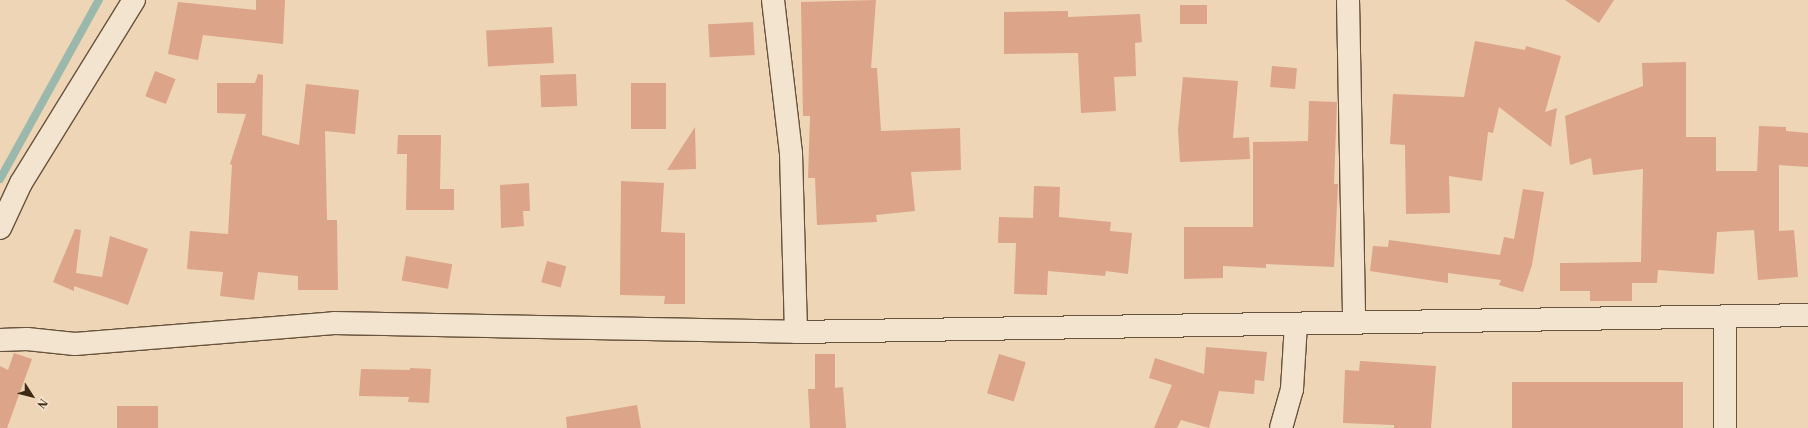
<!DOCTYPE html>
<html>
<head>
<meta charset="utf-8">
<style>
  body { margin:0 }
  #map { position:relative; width:1808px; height:428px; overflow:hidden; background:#edd5b6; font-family:"Libre Bodoni",serif }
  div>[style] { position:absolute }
  .stream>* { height:8px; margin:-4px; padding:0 4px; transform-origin:4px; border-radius:4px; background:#99b9ac }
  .building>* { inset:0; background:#dca489; transform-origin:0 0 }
  .roads { filter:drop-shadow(1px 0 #68533c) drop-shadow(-1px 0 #68533c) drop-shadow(0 1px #68533c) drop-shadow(0 -1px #68533c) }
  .street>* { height:22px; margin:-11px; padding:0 11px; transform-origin:11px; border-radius:11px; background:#f3e4d0 }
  span { translate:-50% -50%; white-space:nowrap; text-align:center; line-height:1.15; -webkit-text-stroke:3px #f3e4d0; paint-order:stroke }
  .north { position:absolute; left:12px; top:376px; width:40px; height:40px; -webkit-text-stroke:3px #f3e4d0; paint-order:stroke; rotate:126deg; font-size:11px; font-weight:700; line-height:16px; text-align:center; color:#3c2813 }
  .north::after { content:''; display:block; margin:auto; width:14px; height:18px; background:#3c2813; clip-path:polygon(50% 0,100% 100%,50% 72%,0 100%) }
</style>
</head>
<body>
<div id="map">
  <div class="stream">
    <div style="left:0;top:179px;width:205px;rotate:-61.1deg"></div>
  </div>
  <div class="building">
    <div style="clip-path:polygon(256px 0,285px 0,283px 44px,203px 35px,198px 60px,168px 54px,178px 2px,256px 10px)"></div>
    <div style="clip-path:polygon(876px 0,871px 68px,877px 68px,881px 131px,960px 128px,961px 170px,911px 172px,915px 211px,876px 215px,877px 222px,817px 225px,815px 178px,808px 178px,810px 116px,803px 116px,801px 2px)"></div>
    <div style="clip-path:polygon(1565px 0,1614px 0,1599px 23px)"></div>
    <div style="left:1207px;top:5px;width:19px;height:27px;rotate:90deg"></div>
    <div style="clip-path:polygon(1068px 11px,1068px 17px,1140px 14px,1142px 42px,1135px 43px,1136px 76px,1114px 77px,1116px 111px,1081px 113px,1078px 53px,1004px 54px,1004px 12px)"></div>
    <div style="left:753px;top:22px;width:33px;height:45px;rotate:87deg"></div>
    <div style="left:552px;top:27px;width:36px;height:66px;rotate:87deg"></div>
    <div style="clip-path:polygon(1475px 41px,1525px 50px,1526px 46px,1561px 56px,1545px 112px,1557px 108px,1551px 147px,1499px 107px,1493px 133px,1488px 132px,1482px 181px,1449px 176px,1450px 213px,1406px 214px,1405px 145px,1390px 144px,1393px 94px,1464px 97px)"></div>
    <div style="clip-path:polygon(1686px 62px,1686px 137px,1716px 137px,1716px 171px,1757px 171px,1759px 126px,1786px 127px,1786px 131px,1808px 133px,1808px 167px,1779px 165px,1779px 231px,1794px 230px,1798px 277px,1758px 280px,1754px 230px,1717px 232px,1714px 274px,1658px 270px,1657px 283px,1632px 283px,1632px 301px,1590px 301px,1590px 291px,1560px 291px,1560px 263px,1641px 262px,1643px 169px,1593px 175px,1591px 158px,1570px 165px,1565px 116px,1643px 86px,1642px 63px)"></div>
    <div style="left:1272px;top:66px;width:25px;height:21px;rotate:5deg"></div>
    <div style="left:155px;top:71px;width:22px;height:27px;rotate:21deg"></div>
    <div style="clip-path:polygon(258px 74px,263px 75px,262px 135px,299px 145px,306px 84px,359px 90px,355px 134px,325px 131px,327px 220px,337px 220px,338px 290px,298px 290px,298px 276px,258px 272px,254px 300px,220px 296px,223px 272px,187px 269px,190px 231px,228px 234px,232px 165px,230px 164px,246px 114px,217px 113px,217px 83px,255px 83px)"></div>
    <div style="left:576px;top:74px;width:32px;height:36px;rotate:88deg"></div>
    <div style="clip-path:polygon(1183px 77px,1238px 81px,1233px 138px,1249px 137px,1250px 159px,1180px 162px,1178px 130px)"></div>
    <div style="left:631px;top:83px;width:35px;height:46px"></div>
    <div style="clip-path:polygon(1309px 101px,1337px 102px,1334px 184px,1338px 184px,1334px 267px,1266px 264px,1266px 268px,1223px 266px,1223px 278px,1184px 279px,1184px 227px,1253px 227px,1253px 142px,1308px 141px)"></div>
    <div style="clip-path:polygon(695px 127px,696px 169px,667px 170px)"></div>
    <div style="clip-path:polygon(398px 135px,441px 135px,440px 189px,454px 189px,454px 210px,406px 210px,407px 154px,397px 154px)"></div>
    <div style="clip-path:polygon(621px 181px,664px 183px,661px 232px,685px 233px,685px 304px,664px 304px,665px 296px,620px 295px)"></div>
    <div style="clip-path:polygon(529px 183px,530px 211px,523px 211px,524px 226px,501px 228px,500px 185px)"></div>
    <div style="clip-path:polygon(1034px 186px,1060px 187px,1059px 217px,1111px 222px,1110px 231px,1132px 233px,1128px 274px,1106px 271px,1105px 276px,1048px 271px,1047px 295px,1014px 294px,1016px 243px,998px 243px,999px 217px,1033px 218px)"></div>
    <div style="clip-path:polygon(1523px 189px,1544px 192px,1532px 265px,1523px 292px,1499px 285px,1501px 280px,1448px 273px,1448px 283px,1370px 271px,1373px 246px,1388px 247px,1389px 240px,1500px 255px,1504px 237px,1514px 239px)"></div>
    <div style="clip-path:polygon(75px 229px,81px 230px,76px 273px,102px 277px,110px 236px,148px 249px,128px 305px,74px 286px,74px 291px,53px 282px)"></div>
    <div style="left:406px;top:256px;width:47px;height:25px;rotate:10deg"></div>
    <div style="left:547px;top:261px;width:20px;height:22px;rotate:15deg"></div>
    <div style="clip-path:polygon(1206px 347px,1267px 352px,1264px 381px,1255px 380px,1254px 394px,1219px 391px,1209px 428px,1181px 420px,1177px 428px,1154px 428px,1172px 385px,1149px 378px,1155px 358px,1204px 374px)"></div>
    <div style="clip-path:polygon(14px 353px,32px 359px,7px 428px,0 428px,0 366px,8px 370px)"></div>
    <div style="clip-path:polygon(815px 354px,835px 354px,835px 388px,843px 387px,846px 428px,810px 428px,808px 389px,815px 389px)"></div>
    <div style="left:999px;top:354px;width:28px;height:41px;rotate:17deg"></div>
    <div style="clip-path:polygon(1360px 361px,1436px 366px,1431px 428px,1394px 428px,1394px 425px,1343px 423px,1345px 370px,1359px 371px)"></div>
    <div style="clip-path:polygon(410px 368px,431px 369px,429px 403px,408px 402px,409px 397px,359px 396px,361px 369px,410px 370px)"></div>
    <div style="left:1512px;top:382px;width:171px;height:46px"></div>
    <div style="clip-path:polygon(637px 405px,641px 428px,567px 428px,566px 417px)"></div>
    <div style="left:158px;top:406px;width:22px;height:41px;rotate:90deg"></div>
  </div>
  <div class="roads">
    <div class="street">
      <div style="left:773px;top:0;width:154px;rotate:83.3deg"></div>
      <div style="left:791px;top:153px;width:179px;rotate:88.4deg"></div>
      <div style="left:1348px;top:0;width:322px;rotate:88.9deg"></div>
      <div style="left:0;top:228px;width:50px;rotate:-65deg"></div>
      <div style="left:21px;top:183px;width:215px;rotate:-58.3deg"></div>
      <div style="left:0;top:340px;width:27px;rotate:-2deg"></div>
      <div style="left:27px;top:339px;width:48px;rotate:5.9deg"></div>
      <div style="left:75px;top:344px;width:260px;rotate:-4.6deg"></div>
      <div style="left:334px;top:323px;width:462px;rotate:1.1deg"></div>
      <div style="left:796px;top:332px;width:1012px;rotate:-0.96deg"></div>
      <div style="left:1281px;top:428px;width:41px;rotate:-74.2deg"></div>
      <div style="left:1292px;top:389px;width:65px;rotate:-86.5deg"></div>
      <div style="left:1725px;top:428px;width:112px;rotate:-90deg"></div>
    </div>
  </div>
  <div class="north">N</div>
</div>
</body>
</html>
